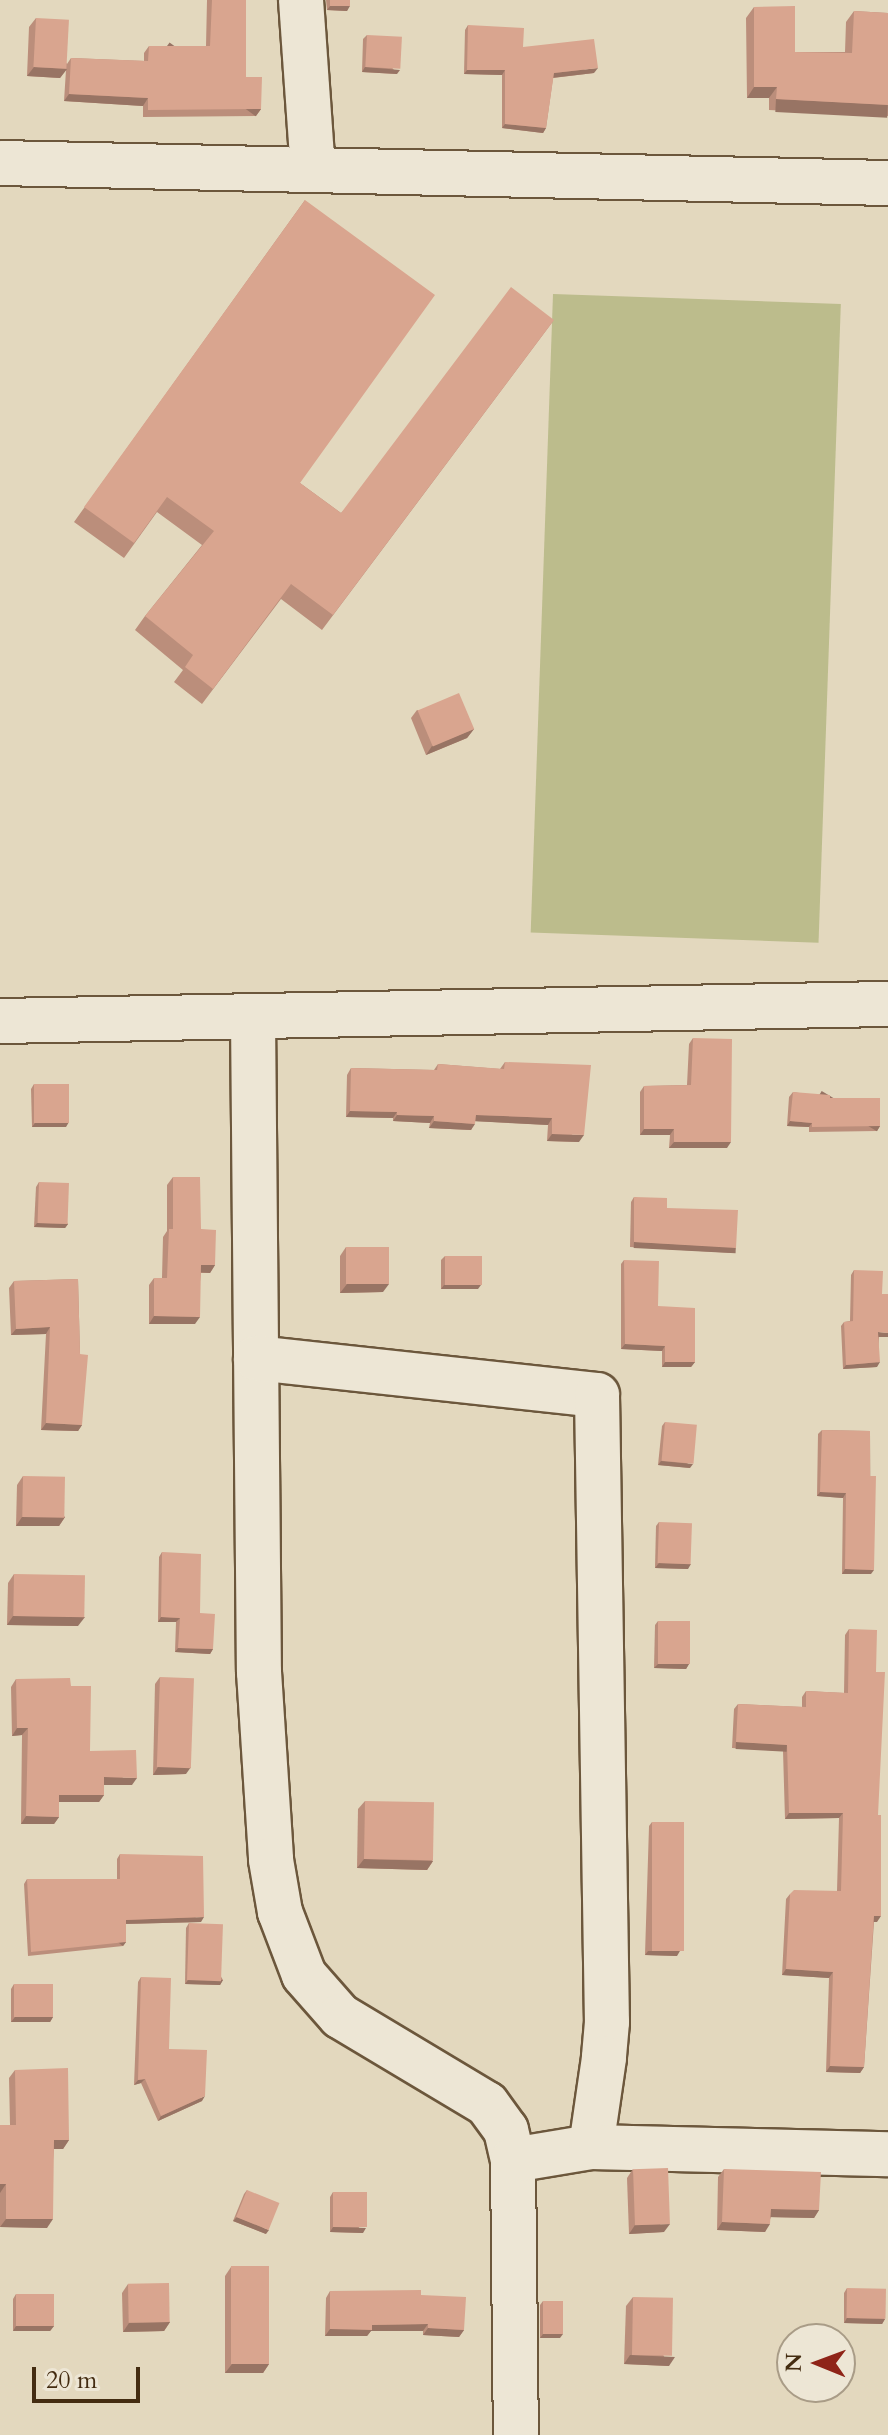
<!DOCTYPE html>
<html>
<head>
<meta charset="utf-8">
<style>
  body { margin:0 }
  #map { position:relative; width:888px; height:2435px; overflow:hidden; background:#e3d8be; font-family:Cardo,serif }
  div>[style] { position:absolute }
  .green>* { inset:0; background:#bcbc8c; transform-origin:0 0 }
  .roads { filter:drop-shadow(2px 0 #6c573c) drop-shadow(-2px 0 #6c573c) drop-shadow(0 2px #6c573c) drop-shadow(0 -2px #6c573c) }
  .minor>* { height:44px; margin:-22px; padding:0 22px; transform-origin:22px; border-radius:22px; background:#ede6d5 }
  .wall>* { inset:0; background:#bb8e7b }
  .shaded-wall>* { inset:0; background:#987464; transform-origin:0 0 }
  .building>* { inset:0; background:#d9a58f; transform-origin:0 0 }
  span { translate:-50% -50%; white-space:nowrap; text-align:center; line-height:1.15; -webkit-text-stroke:8px #ede6d5; paint-order:stroke }
  .north { position:absolute; left:776px; top:2323px; width:80px; height:80px; box-sizing:border-box; background:#ede6d5; border:2px solid #a99c87; border-radius:50%; rotate:271deg; font-size:22px; font-weight:700; line-height:32px; text-align:center; color:#442c11 }
  .north::after { content:''; display:block; margin:auto; width:28px; height:36px; background:#8f2418; clip-path:polygon(50% 0,100% 100%,50% 72%,0 100%) }
  .scale { position:absolute; left:32px; top:2367px; width:108px; height:36px; box-sizing:border-box; border:4px solid #442c11; border-top:0; padding-left:10px; font-size:24px; line-height:28px; white-space:nowrap; color:#442c11; -webkit-text-stroke:6px #ede6d5; paint-order:stroke }
</style>
</head>
<body>
<div id="map">
  <div class="green">
    <div style="left:553px;top:294px;width:288px;height:639px;rotate:2deg"></div>
  </div>
  <div class="roads">
    <div class="minor">
      <div style="left:301px;top:0;width:170px;rotate:86deg"></div>
      <div style="left:0;top:163px;width:888px;rotate:1.29deg"></div>
      <div style="left:253px;top:1017px;width:655px;rotate:89.48deg"></div>
      <div style="left:259px;top:1672px;width:188px;rotate:86.3deg"></div>
      <div style="left:271px;top:1860px;width:53px;rotate:80.2deg"></div>
      <div style="left:280px;top:1912px;width:67px;rotate:69.1deg"></div>
      <div style="left:304px;top:1975px;width:55px;rotate:48.7deg"></div>
      <div style="left:340px;top:2016px;width:171px;rotate:30.9deg"></div>
      <div style="left:487px;top:2104px;width:32px;rotate:54deg"></div>
      <div style="left:506px;top:2130px;width:31px;rotate:77deg"></div>
      <div style="left:513px;top:2160px;width:275px;rotate:89.4deg"></div>
      <div style="left:0;top:1021px;width:888px;rotate:-1.1deg"></div>
      <div style="left:256px;top:1358px;width:343px;rotate:6.2deg"></div>
      <div style="left:597px;top:1395px;width:627px;rotate:89.09deg"></div>
      <div style="left:607px;top:2022px;width:36px;rotate:95deg"></div>
      <div style="left:604px;top:2058px;width:90px;rotate:98.3deg"></div>
      <div style="left:591px;top:2147px;width:79px;rotate:170.5deg"></div>
      <div style="left:591px;top:2147px;width:297px;rotate:1.4deg"></div>
    </div>
  </div>
  <div class="wall">
    <div style="clip-path:polygon(207px 0,246px 0,246px 77px,261px 109px,256px 116px,143px 117px,143px 106px,64px 101px,66px 70px,60px 78px,27px 76px,29px 27px,36px 18px,67px 64px,71px 58px,144px 61px,144px 53px,149px 46px,206px 46px)"></div>
    <div style="clip-path:polygon(326px 0,350px 0,347px 11px,327px 10px)"></div>
    <div style="clip-path:polygon(754px 7px,795px 52px,845px 52px,846px 22px,854px 11px,888px 13px,888px 116px,769px 110px,769px 98px,747px 98px,746px 18px)"></div>
    <div style="clip-path:polygon(468px 25px,523px 47px,594px 73px,553px 78px,546px 128px,543px 133px,502px 128px,502px 75px,464px 74px,465px 30px)"></div>
    <div style="clip-path:polygon(367px 35px,397px 74px,362px 72px,363px 39px)"></div>
    <div style="clip-path:polygon(305px 200px,300px 483px,341px 513px,554px 320px,322px 630px,281px 599px,202px 704px,174px 682px,183px 670px,135px 630px,145px 616px,202px 545px,157px 512px,124px 558px,74px 522px)"></div>
    <div style="clip-path:polygon(417px 710px,474px 729px,467px 738px,426px 755px,411px 718px)"></div>
    <div style="clip-path:polygon(693px 1038px,727px 1148px,669px 1148px,670px 1135px,640px 1135px,640px 1092px,644px 1086px,687px 1085px,689px 1044px)"></div>
    <div style="clip-path:polygon(505px 1062px,579px 1142px,547px 1141px,548px 1125px,475px 1121px,471px 1130px,429px 1128px,430px 1123px,393px 1121px,393px 1118px,346px 1117px,347px 1075px,351px 1068px,434px 1070px,438px 1064px,500px 1069px)"></div>
    <div style="clip-path:polygon(34px 1084px,66px 1127px,32px 1127px,31px 1089px)"></div>
    <div style="clip-path:polygon(793px 1092px,830px 1098px,880px 1126px,877px 1131px,809px 1132px,809px 1127px,787px 1126px,789px 1097px)"></div>
    <div style="clip-path:polygon(173px 1177px,201px 1229px,215px 1265px,210px 1273px,201px 1273px,195px 1324px,149px 1324px,149px 1285px,154px 1278px,162px 1278px,163px 1237px,167px 1231px,167px 1185px)"></div>
    <div style="clip-path:polygon(39px 1182px,68px 1224px,65px 1228px,34px 1227px,36px 1187px)"></div>
    <div style="clip-path:polygon(634px 1197px,667px 1208px,733px 1253px,630px 1247px,631px 1202px)"></div>
    <div style="clip-path:polygon(346px 1247px,383px 1292px,340px 1293px,340px 1256px)"></div>
    <div style="clip-path:polygon(445px 1256px,478px 1289px,441px 1289px,441px 1260px)"></div>
    <div style="clip-path:polygon(624px 1260px,658px 1306px,695px 1362px,691px 1367px,662px 1367px,662px 1351px,621px 1349px,621px 1264px)"></div>
    <div style="clip-path:polygon(854px 1270px,879px 1337px,877px 1367px,843px 1369px,841px 1326px,844px 1322px,850px 1321px,851px 1275px)"></div>
    <div style="clip-path:polygon(78px 1279px,82px 1425px,78px 1431px,41px 1430px,46px 1334px,11px 1335px,9px 1288px,14px 1281px)"></div>
    <div style="clip-path:polygon(665px 1422px,690px 1468px,658px 1465px,662px 1426px)"></div>
    <div style="clip-path:polygon(822px 1430px,870px 1431px,871px 1574px,842px 1574px,843px 1498px,817px 1496px,818px 1434px)"></div>
    <div style="clip-path:polygon(23px 1476px,65px 1517px,59px 1526px,16px 1526px,17px 1485px)"></div>
    <div style="clip-path:polygon(659px 1522px,688px 1569px,655px 1568px,656px 1526px)"></div>
    <div style="clip-path:polygon(162px 1552px,200px 1613px,213px 1649px,210px 1654px,175px 1652px,176px 1622px,158px 1622px,159px 1557px)"></div>
    <div style="clip-path:polygon(14px 1574px,78px 1626px,7px 1625px,8px 1583px)"></div>
    <div style="clip-path:polygon(658px 1621px,689px 1664px,686px 1669px,654px 1668px,655px 1625px)"></div>
    <div style="clip-path:polygon(849px 1629px,876px 1672px,878px 1815px,877px 1922px,874px 1922px,864px 2067px,860px 2073px,826px 2072px,829px 1978px,782px 1975px,786px 1899px,790px 1894px,837px 1891px,839px 1818px,785px 1819px,783px 1751px,732px 1748px,734px 1709px,738px 1704px,802px 1707px,802px 1697px,806px 1691px,844px 1693px,845px 1635px)"></div>
    <div style="clip-path:polygon(160px 1677px,186px 1774px,153px 1775px,155px 1684px)"></div>
    <div style="clip-path:polygon(16px 1679px,71px 1686px,90px 1751px,132px 1785px,104px 1785px,104px 1795px,99px 1802px,59px 1802px,59px 1817px,54px 1824px,21px 1824px,22px 1735px,12px 1736px,11px 1687px)"></div>
    <div style="clip-path:polygon(365px 1801px,433px 1861px,427px 1870px,357px 1868px,358px 1809px)"></div>
    <div style="clip-path:polygon(652px 1822px,677px 1956px,645px 1955px,649px 1826px)"></div>
    <div style="clip-path:polygon(120px 1854px,201px 1922px,126px 1924px,126px 1942px,123px 1946px,28px 1956px,24px 1884px,27px 1879px,117px 1879px,117px 1859px)"></div>
    <div style="clip-path:polygon(189px 1923px,223px 1980px,220px 1985px,185px 1984px,186px 1928px)"></div>
    <div style="clip-path:polygon(141px 1977px,169px 2049px,202px 2101px,158px 2121px,141px 2083px,134px 2085px,138px 1982px)"></div>
    <div style="clip-path:polygon(14px 1984px,53px 2017px,50px 2022px,11px 2022px,11px 1989px)"></div>
    <div style="clip-path:polygon(15px 2070px,69px 2140px,63px 2149px,54px 2149px,47px 2228px,0 2227px,0 2125px,10px 2125px,9px 2078px)"></div>
    <div style="clip-path:polygon(633px 2169px,664px 2232px,629px 2234px,627px 2178px)"></div>
    <div style="clip-path:polygon(724px 2169px,819px 2210px,814px 2218px,771px 2217px,765px 2232px,717px 2230px,718px 2177px)"></div>
    <div style="clip-path:polygon(247px 2190px,266px 2234px,233px 2221px,244px 2194px)"></div>
    <div style="clip-path:polygon(333px 2192px,363px 2233px,330px 2232px,330px 2197px)"></div>
    <div style="clip-path:polygon(231px 2267px,269px 2364px,263px 2373px,225px 2373px,225px 2276px)"></div>
    <div style="clip-path:polygon(128px 2284px,170px 2322px,164px 2331px,123px 2332px,122px 2293px)"></div>
    <div style="clip-path:polygon(847px 2288px,885px 2319px,882px 2324px,844px 2323px,844px 2293px)"></div>
    <div style="clip-path:polygon(330px 2291px,421px 2295px,464px 2330px,459px 2337px,423px 2335px,423px 2331px,371px 2331px,367px 2336px,325px 2336px,326px 2298px)"></div>
    <div style="clip-path:polygon(16px 2294px,54px 2326px,50px 2331px,13px 2331px,13px 2299px)"></div>
    <div style="clip-path:polygon(633px 2297px,669px 2366px,624px 2364px,626px 2306px)"></div>
    <div style="clip-path:polygon(543px 2301px,560px 2338px,540px 2338px,540px 2305px)"></div>
  </div>
  <div class="shaded-wall">
    <div style="clip-path:polygon(330px 6px,350px 6px,347px 11px,327px 10px)"></div>
    <div style="clip-path:polygon(34px 67px,67px 69px,60px 78px,27px 76px)"></div>
    <div style="clip-path:polygon(365px 67px,400px 70px,397px 74px,362px 72px)"></div>
    <div style="clip-path:polygon(598px 68px,594px 73px,551px 78px,554px 73px)"></div>
    <div style="clip-path:polygon(467px 70px,505px 70px,502px 75px,464px 74px)"></div>
    <div style="clip-path:polygon(754px 87px,777px 87px,769px 98px,747px 98px)"></div>
    <div style="clip-path:polygon(69px 94px,148px 98px,143px 106px,64px 101px)"></div>
    <div style="left:776px;top:99px;width:112px;height:13px;rotate:3deg"></div>
    <div style="left:261px;top:109px;width:9px;height:113px;rotate:126deg"></div>
    <div style="clip-path:polygon(505px 124px,546px 128px,543px 133px,502px 128px)"></div>
    <div style="clip-path:polygon(474px 729px,467px 738px,426px 755px,432px 746px)"></div>
    <div style="clip-path:polygon(350px 1111px,397px 1112px,393px 1118px,346px 1117px)"></div>
    <div style="clip-path:polygon(397px 1115px,434px 1116px,430px 1123px,393px 1121px)"></div>
    <div style="clip-path:polygon(476px 1115px,552px 1118px,548px 1125px,471px 1121px)"></div>
    <div style="clip-path:polygon(434px 1121px,475px 1124px,471px 1130px,429px 1128px)"></div>
    <div style="clip-path:polygon(790px 1121px,812px 1123px,809px 1127px,787px 1126px)"></div>
    <div style="clip-path:polygon(69px 1122px,66px 1127px,32px 1127px,35px 1123px)"></div>
    <div style="left:880px;top:1126px;width:6px;height:68px;rotate:121deg"></div>
    <div style="clip-path:polygon(644px 1129px,674px 1129px,670px 1135px,640px 1135px)"></div>
    <div style="clip-path:polygon(552px 1134px,584px 1135px,579px 1142px,547px 1141px)"></div>
    <div style="clip-path:polygon(674px 1142px,731px 1142px,727px 1148px,669px 1148px)"></div>
    <div style="clip-path:polygon(37px 1223px,68px 1224px,65px 1228px,34px 1227px)"></div>
    <div style="left:634px;top:1242px;width:102px;height:6px;rotate:3deg"></div>
    <div style="clip-path:polygon(201px 1265px,215px 1265px,210px 1273px,196px 1272px)"></div>
    <div style="clip-path:polygon(347px 1284px,389px 1284px,383px 1292px,340px 1293px)"></div>
    <div style="clip-path:polygon(444px 1285px,481px 1285px,478px 1289px,441px 1289px)"></div>
    <div style="clip-path:polygon(154px 1316px,200px 1317px,195px 1324px,149px 1324px)"></div>
    <div style="clip-path:polygon(50px 1327px,46px 1334px,11px 1335px,16px 1329px)"></div>
    <div style="clip-path:polygon(878px 1332px,888px 1333px,888px 1337px,875px 1337px)"></div>
    <div style="clip-path:polygon(625px 1344px,665px 1346px,662px 1351px,621px 1349px)"></div>
    <div style="clip-path:polygon(665px 1362px,695px 1362px,691px 1367px,662px 1367px)"></div>
    <div style="clip-path:polygon(880px 1362px,877px 1367px,843px 1369px,846px 1365px)"></div>
    <div style="clip-path:polygon(46px 1423px,82px 1425px,78px 1431px,41px 1430px)"></div>
    <div style="clip-path:polygon(661px 1461px,693px 1464px,690px 1468px,658px 1465px)"></div>
    <div style="clip-path:polygon(820px 1492px,846px 1493px,843px 1498px,817px 1496px)"></div>
    <div style="clip-path:polygon(22px 1517px,65px 1517px,59px 1526px,16px 1526px)"></div>
    <div style="clip-path:polygon(659px 1563px,691px 1564px,688px 1569px,655px 1568px)"></div>
    <div style="clip-path:polygon(845px 1569px,874px 1570px,871px 1574px,842px 1574px)"></div>
    <div style="clip-path:polygon(13px 1616px,85px 1617px,78px 1626px,7px 1625px)"></div>
    <div style="clip-path:polygon(161px 1617px,180px 1618px,176px 1622px,158px 1622px)"></div>
    <div style="clip-path:polygon(178px 1648px,213px 1649px,210px 1654px,175px 1652px)"></div>
    <div style="clip-path:polygon(658px 1664px,689px 1664px,686px 1669px,654px 1668px)"></div>
    <div style="clip-path:polygon(17px 1728px,28px 1728px,22px 1735px,12px 1736px)"></div>
    <div style="left:736px;top:1742px;width:51px;height:7px;rotate:3deg"></div>
    <div style="clip-path:polygon(158px 1767px,191px 1767px,186px 1774px,153px 1775px)"></div>
    <div style="clip-path:polygon(104px 1777px,137px 1778px,132px 1785px,99px 1785px)"></div>
    <div style="clip-path:polygon(59px 1795px,104px 1795px,99px 1802px,54px 1802px)"></div>
    <div style="clip-path:polygon(789px 1813px,843px 1813px,839px 1818px,785px 1819px)"></div>
    <div style="clip-path:polygon(26px 1816px,59px 1817px,54px 1824px,21px 1824px)"></div>
    <div style="clip-path:polygon(364px 1859px,433px 1861px,427px 1870px,357px 1868px)"></div>
    <div style="clip-path:polygon(874px 1916px,881px 1916px,877px 1922px,870px 1922px)"></div>
    <div style="clip-path:polygon(204px 1917px,201px 1922px,122px 1924px,126px 1920px)"></div>
    <div style="left:126px;top:1942px;width:5px;height:96px;rotate:127deg"></div>
    <div style="clip-path:polygon(648px 1951px,680px 1951px,677px 1956px,645px 1955px)"></div>
    <div style="clip-path:polygon(786px 1969px,833px 1972px,829px 1978px,782px 1975px)"></div>
    <div style="clip-path:polygon(188px 1980px,223px 1980px,220px 1985px,185px 1984px)"></div>
    <div style="clip-path:polygon(15px 2017px,53px 2017px,50px 2022px,11px 2022px)"></div>
    <div style="clip-path:polygon(830px 2066px,864px 2067px,860px 2073px,826px 2072px)"></div>
    <div style="clip-path:polygon(145px 2079px,141px 2083px,134px 2085px,138px 2080px)"></div>
    <div style="clip-path:polygon(205px 2096px,202px 2101px,158px 2121px,161px 2116px)"></div>
    <div style="clip-path:polygon(54px 2140px,69px 2140px,63px 2149px,48px 2149px)"></div>
    <div style="clip-path:polygon(0 2184px,6px 2184px,0 2193px)"></div>
    <div style="clip-path:polygon(771px 2209px,819px 2210px,814px 2218px,765px 2217px)"></div>
    <div style="clip-path:polygon(237px 2217px,269px 2230px,266px 2234px,233px 2221px)"></div>
    <div style="clip-path:polygon(6px 2219px,53px 2219px,47px 2228px,0 2227px)"></div>
    <div style="clip-path:polygon(722px 2222px,770px 2224px,765px 2232px,717px 2230px)"></div>
    <div style="clip-path:polygon(670px 2224px,664px 2232px,629px 2234px,635px 2225px)"></div>
    <div style="clip-path:polygon(333px 2227px,366px 2228px,363px 2233px,330px 2232px)"></div>
    <div style="clip-path:polygon(847px 2318px,885px 2319px,882px 2324px,844px 2323px)"></div>
    <div style="clip-path:polygon(170px 2322px,164px 2331px,123px 2332px,129px 2323px)"></div>
    <div style="clip-path:polygon(428px 2324px,423px 2331px,371px 2331px,367px 2336px,325px 2336px,330px 2329px,372px 2325px)"></div>
    <div style="clip-path:polygon(16px 2326px,54px 2326px,50px 2331px,13px 2331px)"></div>
    <div style="clip-path:polygon(428px 2328px,464px 2330px,459px 2337px,423px 2335px)"></div>
    <div style="clip-path:polygon(543px 2334px,563px 2334px,560px 2338px,540px 2338px)"></div>
    <div style="clip-path:polygon(630px 2355px,675px 2357px,669px 2366px,624px 2364px)"></div>
    <div style="clip-path:polygon(232px 2364px,269px 2364px,263px 2373px,225px 2373px)"></div>
  </div>
  <div class="building">
    <div style="clip-path:polygon(212px 0,246px 0,246px 77px,262px 77px,261px 109px,148px 110px,148px 98px,69px 94px,71px 58px,148px 61px,149px 46px,210px 46px)"></div>
    <div style="left:330px;top:0;width:20px;height:6px"></div>
    <div style="clip-path:polygon(795px 6px,795px 52px,852px 53px,854px 11px,888px 13px,888px 105px,776px 99px,777px 87px,754px 87px,754px 7px)"></div>
    <div style="left:36px;top:18px;width:33px;height:49px;rotate:3deg"></div>
    <div style="clip-path:polygon(468px 25px,524px 28px,523px 47px,594px 39px,598px 68px,554px 73px,546px 128px,505px 124px,505px 70px,467px 70px)"></div>
    <div style="left:367px;top:35px;width:35px;height:32px;rotate:3deg"></div>
    <div style="clip-path:polygon(305px 200px,435px 295px,300px 483px,341px 513px,511px 287px,554px 320px,333px 615px,291px 584px,213px 689px,185px 667px,193px 655px,145px 616px,214px 531px,167px 497px,134px 543px,84px 507px)"></div>
    <div style="left:459px;top:693px;width:39px;height:45px;rotate:67deg"></div>
    <div style="clip-path:polygon(693px 1038px,732px 1039px,731px 1142px,674px 1142px,674px 1129px,644px 1129px,644px 1086px,691px 1085px)"></div>
    <div style="clip-path:polygon(505px 1062px,591px 1065px,584px 1135px,552px 1134px,552px 1118px,476px 1115px,475px 1124px,434px 1121px,434px 1116px,397px 1115px,397px 1112px,350px 1111px,351px 1068px,437px 1070px,438px 1064px,504px 1069px)"></div>
    <div style="left:34px;top:1084px;width:35px;height:39px"></div>
    <div style="clip-path:polygon(793px 1092px,830px 1095px,830px 1098px,880px 1098px,880px 1126px,812px 1127px,812px 1123px,790px 1121px)"></div>
    <div style="clip-path:polygon(173px 1177px,200px 1177px,201px 1229px,216px 1230px,215px 1265px,201px 1265px,200px 1317px,154px 1316px,154px 1278px,167px 1278px,169px 1229px,173px 1229px)"></div>
    <div style="left:39px;top:1182px;width:30px;height:41px;rotate:2deg"></div>
    <div style="clip-path:polygon(634px 1197px,667px 1198px,667px 1208px,738px 1210px,736px 1248px,634px 1242px)"></div>
    <div style="left:346px;top:1247px;width:43px;height:37px"></div>
    <div style="left:445px;top:1256px;width:37px;height:29px"></div>
    <div style="clip-path:polygon(624px 1260px,659px 1261px,658px 1306px,695px 1308px,695px 1362px,665px 1362px,665px 1346px,625px 1344px)"></div>
    <div style="clip-path:polygon(854px 1270px,883px 1271px,882px 1294px,888px 1294px,888px 1333px,878px 1332px,880px 1362px,846px 1365px,844px 1322px,853px 1321px)"></div>
    <div style="clip-path:polygon(78px 1279px,80px 1354px,88px 1355px,82px 1425px,46px 1423px,50px 1327px,16px 1329px,14px 1281px)"></div>
    <div style="left:665px;top:1422px;width:32px;height:39px;rotate:5deg"></div>
    <div style="clip-path:polygon(822px 1430px,870px 1431px,870px 1476px,876px 1476px,874px 1570px,845px 1569px,846px 1493px,820px 1492px)"></div>
    <div style="left:23px;top:1476px;width:42px;height:41px;rotate:1deg"></div>
    <div style="left:659px;top:1522px;width:33px;height:41px;rotate:2deg"></div>
    <div style="clip-path:polygon(162px 1552px,201px 1554px,200px 1613px,215px 1614px,213px 1649px,178px 1648px,180px 1618px,161px 1617px)"></div>
    <div style="left:14px;top:1574px;width:71px;height:42px;rotate:1deg"></div>
    <div style="left:658px;top:1621px;width:32px;height:43px"></div>
    <div style="clip-path:polygon(849px 1629px,877px 1630px,876px 1672px,885px 1672px,878px 1815px,881px 1815px,881px 1916px,874px 1916px,864px 2067px,830px 2066px,833px 1972px,786px 1969px,790px 1894px,794px 1890px,841px 1891px,843px 1813px,789px 1813px,787px 1745px,736px 1742px,738px 1704px,806px 1707px,806px 1691px,848px 1693px)"></div>
    <div style="left:160px;top:1677px;width:34px;height:90px;rotate:2deg"></div>
    <div style="clip-path:polygon(70px 1678px,71px 1686px,91px 1686px,90px 1751px,136px 1750px,137px 1778px,104px 1777px,104px 1795px,59px 1795px,59px 1817px,26px 1816px,28px 1728px,17px 1728px,16px 1679px)"></div>
    <div style="left:365px;top:1801px;width:69px;height:58px;rotate:1deg"></div>
    <div style="left:652px;top:1822px;width:32px;height:129px"></div>
    <div style="clip-path:polygon(120px 1854px,203px 1856px,204px 1917px,126px 1920px,126px 1942px,31px 1952px,27px 1879px,120px 1879px)"></div>
    <div style="left:189px;top:1923px;width:34px;height:57px;rotate:2deg"></div>
    <div style="clip-path:polygon(141px 1977px,171px 1978px,169px 2049px,207px 2050px,205px 2096px,161px 2116px,145px 2079px,138px 2080px)"></div>
    <div style="left:14px;top:1984px;width:39px;height:33px"></div>
    <div style="clip-path:polygon(68px 2068px,69px 2140px,54px 2140px,53px 2219px,6px 2219px,6px 2184px,0 2184px,0 2125px,16px 2125px,15px 2070px)"></div>
    <div style="left:668px;top:2168px;width:56px;height:35px;rotate:88deg"></div>
    <div style="clip-path:polygon(724px 2169px,821px 2172px,819px 2210px,771px 2209px,770px 2224px,722px 2222px)"></div>
    <div style="left:247px;top:2190px;width:35px;height:29px;rotate:22deg"></div>
    <div style="left:333px;top:2192px;width:34px;height:35px"></div>
    <div style="left:269px;top:2266px;width:98px;height:38px;rotate:90deg"></div>
    <div style="left:169px;top:2283px;width:39px;height:41px;rotate:89deg"></div>
    <div style="left:847px;top:2288px;width:39px;height:30px;rotate:1deg"></div>
    <div style="clip-path:polygon(421px 2290px,421px 2295px,466px 2297px,464px 2330px,428px 2328px,428px 2324px,372px 2325px,372px 2330px,330px 2329px,330px 2291px)"></div>
    <div style="left:16px;top:2294px;width:38px;height:32px"></div>
    <div style="left:633px;top:2297px;width:40px;height:58px;rotate:1deg"></div>
    <div style="left:543px;top:2301px;width:20px;height:33px"></div>
  </div>
  <div class="north">N</div>
  <div class="scale">20 m</div>
</div>
</body>
</html>
